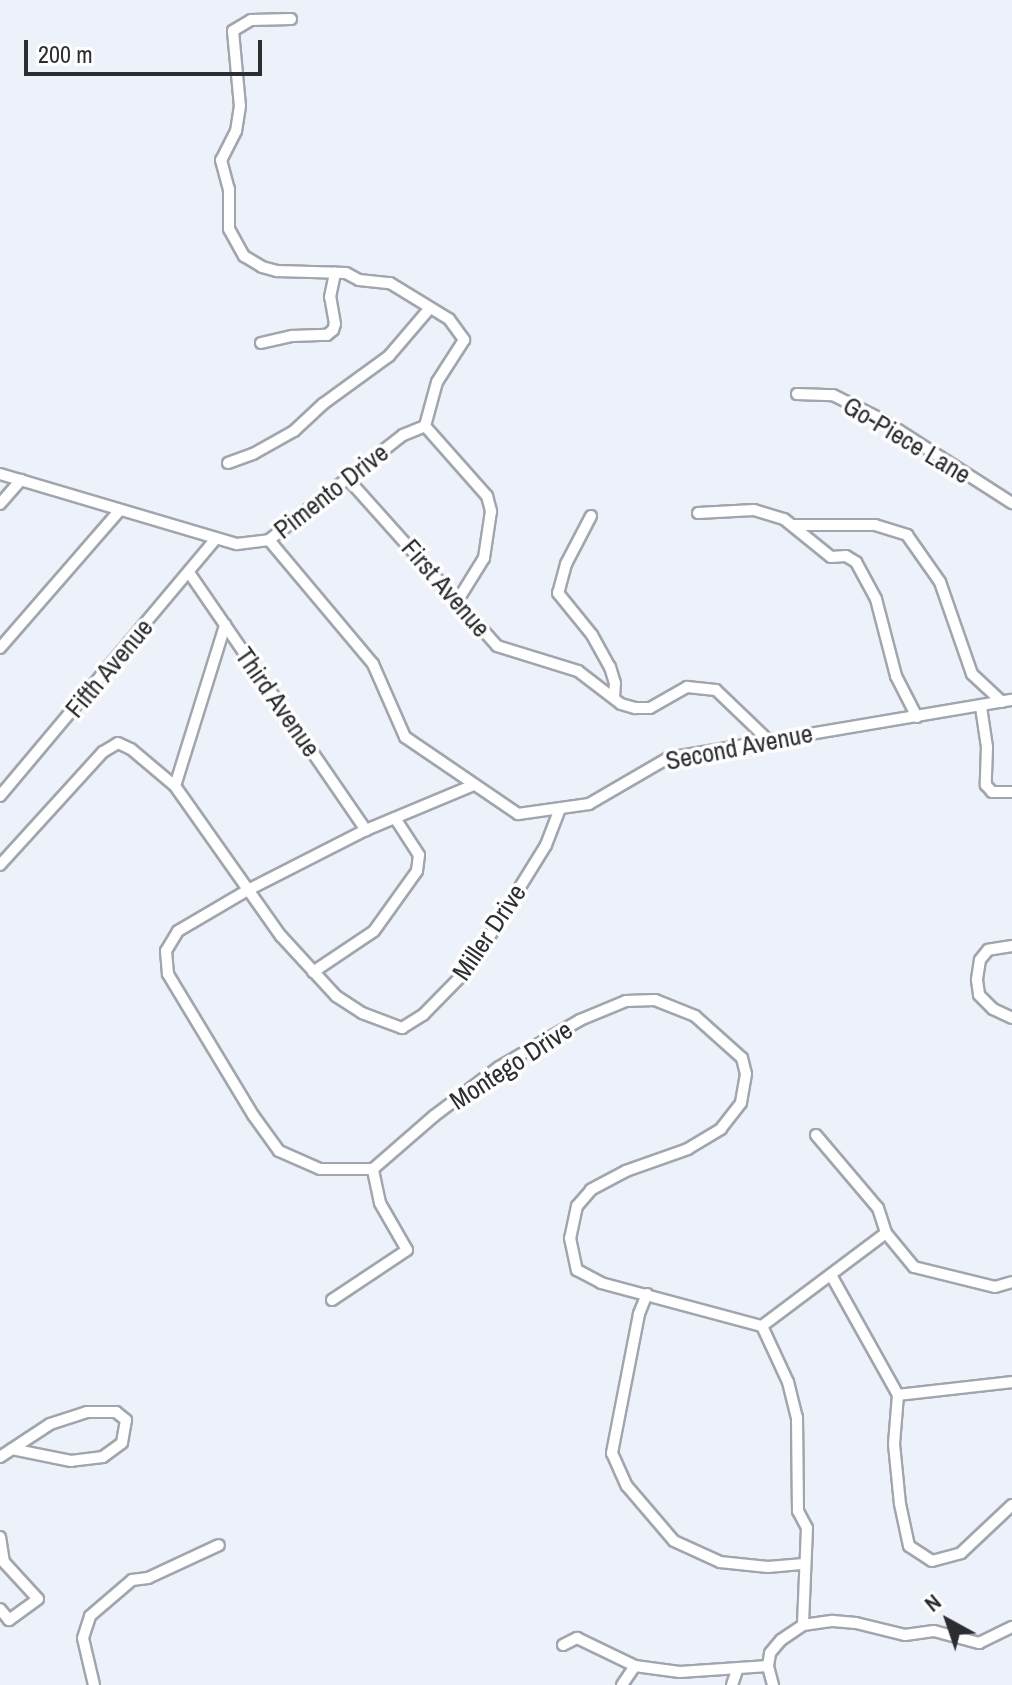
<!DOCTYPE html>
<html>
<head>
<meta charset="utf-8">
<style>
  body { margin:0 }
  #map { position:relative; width:1012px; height:1685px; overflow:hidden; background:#ecf1fa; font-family:"Archivo Narrow",sans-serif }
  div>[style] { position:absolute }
  .roads { filter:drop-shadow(2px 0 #a1a6ae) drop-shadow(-2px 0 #a1a6ae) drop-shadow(0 2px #a1a6ae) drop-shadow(0 -2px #a1a6ae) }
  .minor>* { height:10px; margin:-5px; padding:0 5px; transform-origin:5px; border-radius:5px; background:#fff }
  span { translate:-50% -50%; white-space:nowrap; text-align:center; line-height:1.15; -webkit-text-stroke:7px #fefefe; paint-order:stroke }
  .street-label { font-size:26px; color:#2b2d31 }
  .north { position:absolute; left:908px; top:1581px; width:80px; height:80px; -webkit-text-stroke:6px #fefefe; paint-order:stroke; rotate:320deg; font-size:22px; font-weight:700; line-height:32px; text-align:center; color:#2b2d31 }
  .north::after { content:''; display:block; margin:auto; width:28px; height:36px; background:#2b2d31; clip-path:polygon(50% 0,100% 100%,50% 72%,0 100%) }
  .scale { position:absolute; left:24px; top:40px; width:238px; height:36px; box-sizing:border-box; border:4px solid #2b2d31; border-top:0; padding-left:10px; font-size:24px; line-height:28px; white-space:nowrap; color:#2b2d31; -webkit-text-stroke:6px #fefefe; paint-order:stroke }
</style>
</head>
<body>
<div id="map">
  <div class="roads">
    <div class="minor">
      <div style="left:291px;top:19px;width:40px;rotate:178.6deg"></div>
      <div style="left:251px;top:20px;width:21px;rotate:149deg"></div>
      <div style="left:233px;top:31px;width:75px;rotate:84.7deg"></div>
      <div style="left:240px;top:106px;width:25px;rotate:99deg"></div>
      <div style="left:236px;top:131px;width:33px;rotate:117deg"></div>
      <div style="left:221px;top:160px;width:30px;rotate:75deg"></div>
      <div style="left:229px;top:189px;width:40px;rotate:90deg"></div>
      <div style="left:229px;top:229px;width:31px;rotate:61deg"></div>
      <div style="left:244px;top:256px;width:21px;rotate:31deg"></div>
      <div style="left:262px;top:267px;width:16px;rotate:15deg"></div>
      <div style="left:277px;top:271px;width:69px;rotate:1.7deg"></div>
      <div style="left:346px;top:273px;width:15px;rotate:28deg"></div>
      <div style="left:359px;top:280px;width:31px;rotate:6deg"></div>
      <div style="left:390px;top:283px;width:69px;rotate:31.4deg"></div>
      <div style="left:449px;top:319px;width:26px;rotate:54deg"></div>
      <div style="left:464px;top:340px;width:50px;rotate:122.7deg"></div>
      <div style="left:437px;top:382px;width:46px;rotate:105.3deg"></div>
      <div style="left:261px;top:343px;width:32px;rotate:-13deg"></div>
      <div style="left:292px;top:336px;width:35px;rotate:-2deg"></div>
      <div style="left:327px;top:335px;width:8px;rotate:-40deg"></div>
      <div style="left:333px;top:330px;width:6px;rotate:-72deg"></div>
      <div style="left:335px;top:324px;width:27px;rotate:-100deg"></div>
      <div style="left:330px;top:297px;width:25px;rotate:-78deg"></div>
      <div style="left:797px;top:394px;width:36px;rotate:2deg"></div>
      <div style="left:833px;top:395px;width:54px;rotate:26.6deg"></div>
      <div style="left:881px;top:419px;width:156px;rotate:32.7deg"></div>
      <div style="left:228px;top:463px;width:27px;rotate:-20deg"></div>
      <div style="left:253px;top:454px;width:47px;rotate:-29.3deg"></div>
      <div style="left:294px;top:431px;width:40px;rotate:-43deg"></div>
      <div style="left:323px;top:404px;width:82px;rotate:-36deg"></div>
      <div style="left:389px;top:356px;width:63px;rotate:-49.5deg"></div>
      <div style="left:0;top:474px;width:247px;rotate:16.5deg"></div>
      <div style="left:237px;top:544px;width:32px;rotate:-7deg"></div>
      <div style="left:269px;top:540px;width:170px;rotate:-38.1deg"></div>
      <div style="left:403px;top:435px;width:24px;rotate:-22deg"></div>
      <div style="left:425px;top:426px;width:94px;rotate:48.5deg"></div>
      <div style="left:487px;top:496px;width:16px;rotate:75deg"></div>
      <div style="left:491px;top:511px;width:48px;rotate:98.5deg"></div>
      <div style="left:484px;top:558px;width:49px;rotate:121.8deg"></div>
      <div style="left:347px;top:478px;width:225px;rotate:48.2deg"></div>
      <div style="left:497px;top:646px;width:85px;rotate:17.2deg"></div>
      <div style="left:578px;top:671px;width:54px;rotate:37.5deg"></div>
      <div style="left:621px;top:704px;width:15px;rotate:16deg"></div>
      <div style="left:635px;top:708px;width:15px"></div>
      <div style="left:650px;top:708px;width:43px;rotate:-29.6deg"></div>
      <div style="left:687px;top:687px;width:29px;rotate:6deg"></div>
      <div style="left:716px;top:690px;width:69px;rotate:43.8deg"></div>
      <div style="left:0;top:504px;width:32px;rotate:-49deg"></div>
      <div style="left:698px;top:513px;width:56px;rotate:-3.1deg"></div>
      <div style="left:754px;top:510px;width:31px;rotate:17deg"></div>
      <div style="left:784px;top:519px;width:60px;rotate:39deg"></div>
      <div style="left:831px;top:557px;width:15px;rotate:-4deg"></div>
      <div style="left:846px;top:556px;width:12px;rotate:31deg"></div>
      <div style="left:856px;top:562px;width:42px;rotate:61.6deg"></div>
      <div style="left:876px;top:599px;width:80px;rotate:75.4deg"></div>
      <div style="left:896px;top:676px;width:46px;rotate:62.9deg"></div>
      <div style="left:591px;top:516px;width:54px;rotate:117.5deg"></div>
      <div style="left:566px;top:564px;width:30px;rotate:105deg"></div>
      <div style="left:558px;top:593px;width:54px;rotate:51deg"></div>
      <div style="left:592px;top:635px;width:37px;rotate:61deg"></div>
      <div style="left:610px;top:667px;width:17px;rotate:73deg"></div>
      <div style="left:615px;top:683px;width:14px;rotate:94deg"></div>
      <div style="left:792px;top:525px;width:83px"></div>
      <div style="left:875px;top:525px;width:34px;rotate:17deg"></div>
      <div style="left:907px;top:535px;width:57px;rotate:54.9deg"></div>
      <div style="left:940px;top:582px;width:97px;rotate:70.8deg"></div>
      <div style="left:972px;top:674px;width:41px;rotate:43deg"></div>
      <div style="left:269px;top:540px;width:162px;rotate:50deg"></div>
      <div style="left:373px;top:664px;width:80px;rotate:66.3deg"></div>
      <div style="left:405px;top:737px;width:137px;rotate:34.3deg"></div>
      <div style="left:518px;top:814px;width:72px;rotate:-8deg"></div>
      <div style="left:589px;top:804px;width:91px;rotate:-30.2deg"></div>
      <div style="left:668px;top:758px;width:349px;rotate:-9.6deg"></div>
      <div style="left:190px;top:574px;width:311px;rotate:55.5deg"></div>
      <div style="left:0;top:648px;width:183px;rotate:-49deg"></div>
      <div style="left:981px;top:707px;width:40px;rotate:81.5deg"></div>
      <div style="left:987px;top:747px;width:38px;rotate:92deg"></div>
      <div style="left:986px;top:785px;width:9px;rotate:49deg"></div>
      <div style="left:992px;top:792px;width:20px"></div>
      <div style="left:175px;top:786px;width:169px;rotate:-72.7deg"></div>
      <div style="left:0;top:796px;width:336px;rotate:-50deg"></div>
      <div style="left:0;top:865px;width:153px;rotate:-47.7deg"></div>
      <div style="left:103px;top:752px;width:17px;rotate:-31deg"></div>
      <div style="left:118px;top:743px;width:14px;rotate:25deg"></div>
      <div style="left:131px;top:749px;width:57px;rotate:40.1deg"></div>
      <div style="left:175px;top:786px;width:184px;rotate:54.8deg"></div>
      <div style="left:281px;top:936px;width:81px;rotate:47.5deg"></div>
      <div style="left:336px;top:996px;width:31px;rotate:33deg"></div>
      <div style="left:362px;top:1013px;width:43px;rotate:20.6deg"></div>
      <div style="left:402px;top:1028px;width:25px;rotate:-32deg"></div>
      <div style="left:423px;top:1015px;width:69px;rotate:-45.6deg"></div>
      <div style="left:471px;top:966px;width:142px;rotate:-58.2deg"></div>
      <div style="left:546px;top:845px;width:39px;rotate:-69deg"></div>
      <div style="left:1012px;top:946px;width:24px;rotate:171deg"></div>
      <div style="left:988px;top:950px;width:13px;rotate:129deg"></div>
      <div style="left:980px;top:960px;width:20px;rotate:99deg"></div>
      <div style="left:977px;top:980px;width:15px;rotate:82deg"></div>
      <div style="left:979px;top:995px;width:20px;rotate:45deg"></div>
      <div style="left:993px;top:1009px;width:21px;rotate:25deg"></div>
      <div style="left:313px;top:972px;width:73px;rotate:-33.9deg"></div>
      <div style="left:374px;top:931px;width:74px;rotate:-54.4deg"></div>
      <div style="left:417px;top:871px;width:16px;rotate:-83deg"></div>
      <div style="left:419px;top:855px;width:44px;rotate:-123deg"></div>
      <div style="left:816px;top:1135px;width:96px;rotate:49.7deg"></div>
      <div style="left:878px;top:1208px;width:26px;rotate:72deg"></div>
      <div style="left:373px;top:1169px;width:81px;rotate:-41deg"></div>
      <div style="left:434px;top:1116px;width:81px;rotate:-37deg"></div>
      <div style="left:499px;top:1067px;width:94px;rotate:-30.1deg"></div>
      <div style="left:580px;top:1020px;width:50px;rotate:-22.4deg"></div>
      <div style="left:626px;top:1001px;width:29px;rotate:-2deg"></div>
      <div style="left:655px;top:1000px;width:43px;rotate:21.8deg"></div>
      <div style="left:695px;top:1016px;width:63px;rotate:41.8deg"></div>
      <div style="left:742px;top:1058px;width:16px;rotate:76deg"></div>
      <div style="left:746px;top:1074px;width:29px;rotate:100deg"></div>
      <div style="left:741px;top:1103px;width:33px;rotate:128deg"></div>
      <div style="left:721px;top:1129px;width:39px;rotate:149deg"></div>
      <div style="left:688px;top:1149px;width:66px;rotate:160.5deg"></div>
      <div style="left:626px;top:1171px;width:40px;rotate:152deg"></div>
      <div style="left:591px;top:1190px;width:21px;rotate:131deg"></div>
      <div style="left:577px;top:1206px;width:33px;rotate:102deg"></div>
      <div style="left:570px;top:1238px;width:33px;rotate:78deg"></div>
      <div style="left:577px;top:1270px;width:27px;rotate:28deg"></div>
      <div style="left:601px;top:1283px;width:167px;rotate:15deg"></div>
      <div style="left:831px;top:1275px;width:137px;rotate:60.8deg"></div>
      <div style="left:898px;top:1395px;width:49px;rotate:94.7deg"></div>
      <div style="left:894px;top:1444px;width:60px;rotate:84.3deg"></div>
      <div style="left:900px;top:1504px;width:43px;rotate:77.9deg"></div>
      <div style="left:909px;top:1546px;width:27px;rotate:33deg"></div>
      <div style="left:932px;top:1561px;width:30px;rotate:-15deg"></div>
      <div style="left:961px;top:1553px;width:70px;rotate:-43.3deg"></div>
      <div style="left:647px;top:1294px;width:22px;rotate:112deg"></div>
      <div style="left:639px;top:1314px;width:142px;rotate:101deg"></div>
      <div style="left:612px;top:1453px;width:36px;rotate:66deg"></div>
      <div style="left:627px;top:1486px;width:72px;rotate:49.5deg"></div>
      <div style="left:674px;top:1541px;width:51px;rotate:24.5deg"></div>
      <div style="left:720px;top:1562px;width:48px;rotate:5.9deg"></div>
      <div style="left:768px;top:1567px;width:36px;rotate:-5deg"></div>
      <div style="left:332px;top:1300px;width:90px;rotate:-33.7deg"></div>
      <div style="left:407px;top:1250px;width:54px;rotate:-119.9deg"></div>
      <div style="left:380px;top:1203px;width:35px;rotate:-102deg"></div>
      <div style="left:373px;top:1169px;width:53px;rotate:180deg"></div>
      <div style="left:320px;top:1169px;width:45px;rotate:-156.3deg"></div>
      <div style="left:279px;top:1151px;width:44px;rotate:-125.8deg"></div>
      <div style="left:253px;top:1115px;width:165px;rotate:-121.1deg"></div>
      <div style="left:168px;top:974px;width:23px;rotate:-95deg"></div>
      <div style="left:166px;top:951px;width:23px;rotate:-59deg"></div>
      <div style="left:178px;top:931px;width:81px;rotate:-30.4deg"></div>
      <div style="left:248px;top:890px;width:132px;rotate:-27deg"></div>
      <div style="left:366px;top:830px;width:114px;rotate:-22.7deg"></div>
      <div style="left:762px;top:1326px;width:62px;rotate:65.1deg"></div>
      <div style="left:788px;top:1382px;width:36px;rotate:76deg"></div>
      <div style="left:797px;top:1417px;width:94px;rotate:89.4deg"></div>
      <div style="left:798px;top:1511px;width:19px;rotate:62deg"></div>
      <div style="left:807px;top:1528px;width:97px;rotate:92.4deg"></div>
      <div style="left:762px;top:1326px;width:155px;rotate:-36.9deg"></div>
      <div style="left:886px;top:1233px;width:44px;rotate:50.5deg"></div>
      <div style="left:914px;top:1267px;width:83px;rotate:13.9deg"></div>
      <div style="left:995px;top:1287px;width:18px;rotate:-16deg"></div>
      <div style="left:898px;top:1395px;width:115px;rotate:-6.5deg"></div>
      <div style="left:0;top:1457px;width:60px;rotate:-33.4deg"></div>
      <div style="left:50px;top:1424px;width:39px;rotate:-18deg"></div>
      <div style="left:87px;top:1412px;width:29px"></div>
      <div style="left:116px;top:1412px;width:13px;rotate:39deg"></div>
      <div style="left:126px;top:1420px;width:23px;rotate:100deg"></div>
      <div style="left:122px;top:1443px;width:24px;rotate:144deg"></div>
      <div style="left:103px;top:1457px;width:32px;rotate:173deg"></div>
      <div style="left:71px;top:1461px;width:60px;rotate:-168.5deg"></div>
      <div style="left:0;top:1537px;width:25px;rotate:81deg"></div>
      <div style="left:4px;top:1562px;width:50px;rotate:47.4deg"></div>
      <div style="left:38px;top:1599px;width:36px;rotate:144deg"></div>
      <div style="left:9px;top:1620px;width:14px;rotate:-129deg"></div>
      <div style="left:563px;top:1645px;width:16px;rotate:-27deg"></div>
      <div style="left:577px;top:1638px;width:64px;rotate:25.8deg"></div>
      <div style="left:94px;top:1685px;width:48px;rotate:-103.2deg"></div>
      <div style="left:83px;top:1638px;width:23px;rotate:-72deg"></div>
      <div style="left:90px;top:1616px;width:55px;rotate:-40.6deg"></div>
      <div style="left:132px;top:1580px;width:16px;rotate:-7deg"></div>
      <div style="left:148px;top:1578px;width:78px;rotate:-24.9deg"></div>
      <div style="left:622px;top:1685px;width:23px;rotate:-56deg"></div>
      <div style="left:635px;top:1666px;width:45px;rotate:7.6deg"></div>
      <div style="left:680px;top:1672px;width:88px;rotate:-3.9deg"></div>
      <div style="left:732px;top:1685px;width:18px;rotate:-71deg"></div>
      <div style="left:773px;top:1685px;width:20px;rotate:-105deg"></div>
      <div style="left:768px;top:1666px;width:13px;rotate:-81deg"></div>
      <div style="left:770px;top:1653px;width:17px;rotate:-50deg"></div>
      <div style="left:781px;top:1640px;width:27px;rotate:-34deg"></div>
      <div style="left:803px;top:1625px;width:30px;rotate:-8deg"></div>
      <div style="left:833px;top:1621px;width:23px;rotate:5deg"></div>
      <div style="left:856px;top:1623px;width:50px;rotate:13.8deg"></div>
      <div style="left:905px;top:1635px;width:29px;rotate:-8deg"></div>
      <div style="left:934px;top:1631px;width:47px;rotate:14.9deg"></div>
      <div style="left:979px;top:1643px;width:37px;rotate:-26deg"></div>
    </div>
  </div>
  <div class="street-label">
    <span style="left:907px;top:440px;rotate:31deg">Go-Piece Lane</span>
    <span style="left:331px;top:491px;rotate:-38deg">Pimento Drive</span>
    <span style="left:446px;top:588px;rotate:49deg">First Avenue</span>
    <span style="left:109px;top:668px;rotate:-50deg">Fifth Avenue</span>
    <span style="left:278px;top:702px;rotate:55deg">Third Avenue</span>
    <span style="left:739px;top:747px;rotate:-11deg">Second Avenue</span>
    <span style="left:489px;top:932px;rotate:-56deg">Miller Drive</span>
    <span style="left:511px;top:1065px;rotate:-33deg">Montego Drive</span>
  </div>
  <div class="north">N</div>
  <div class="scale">200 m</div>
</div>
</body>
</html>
